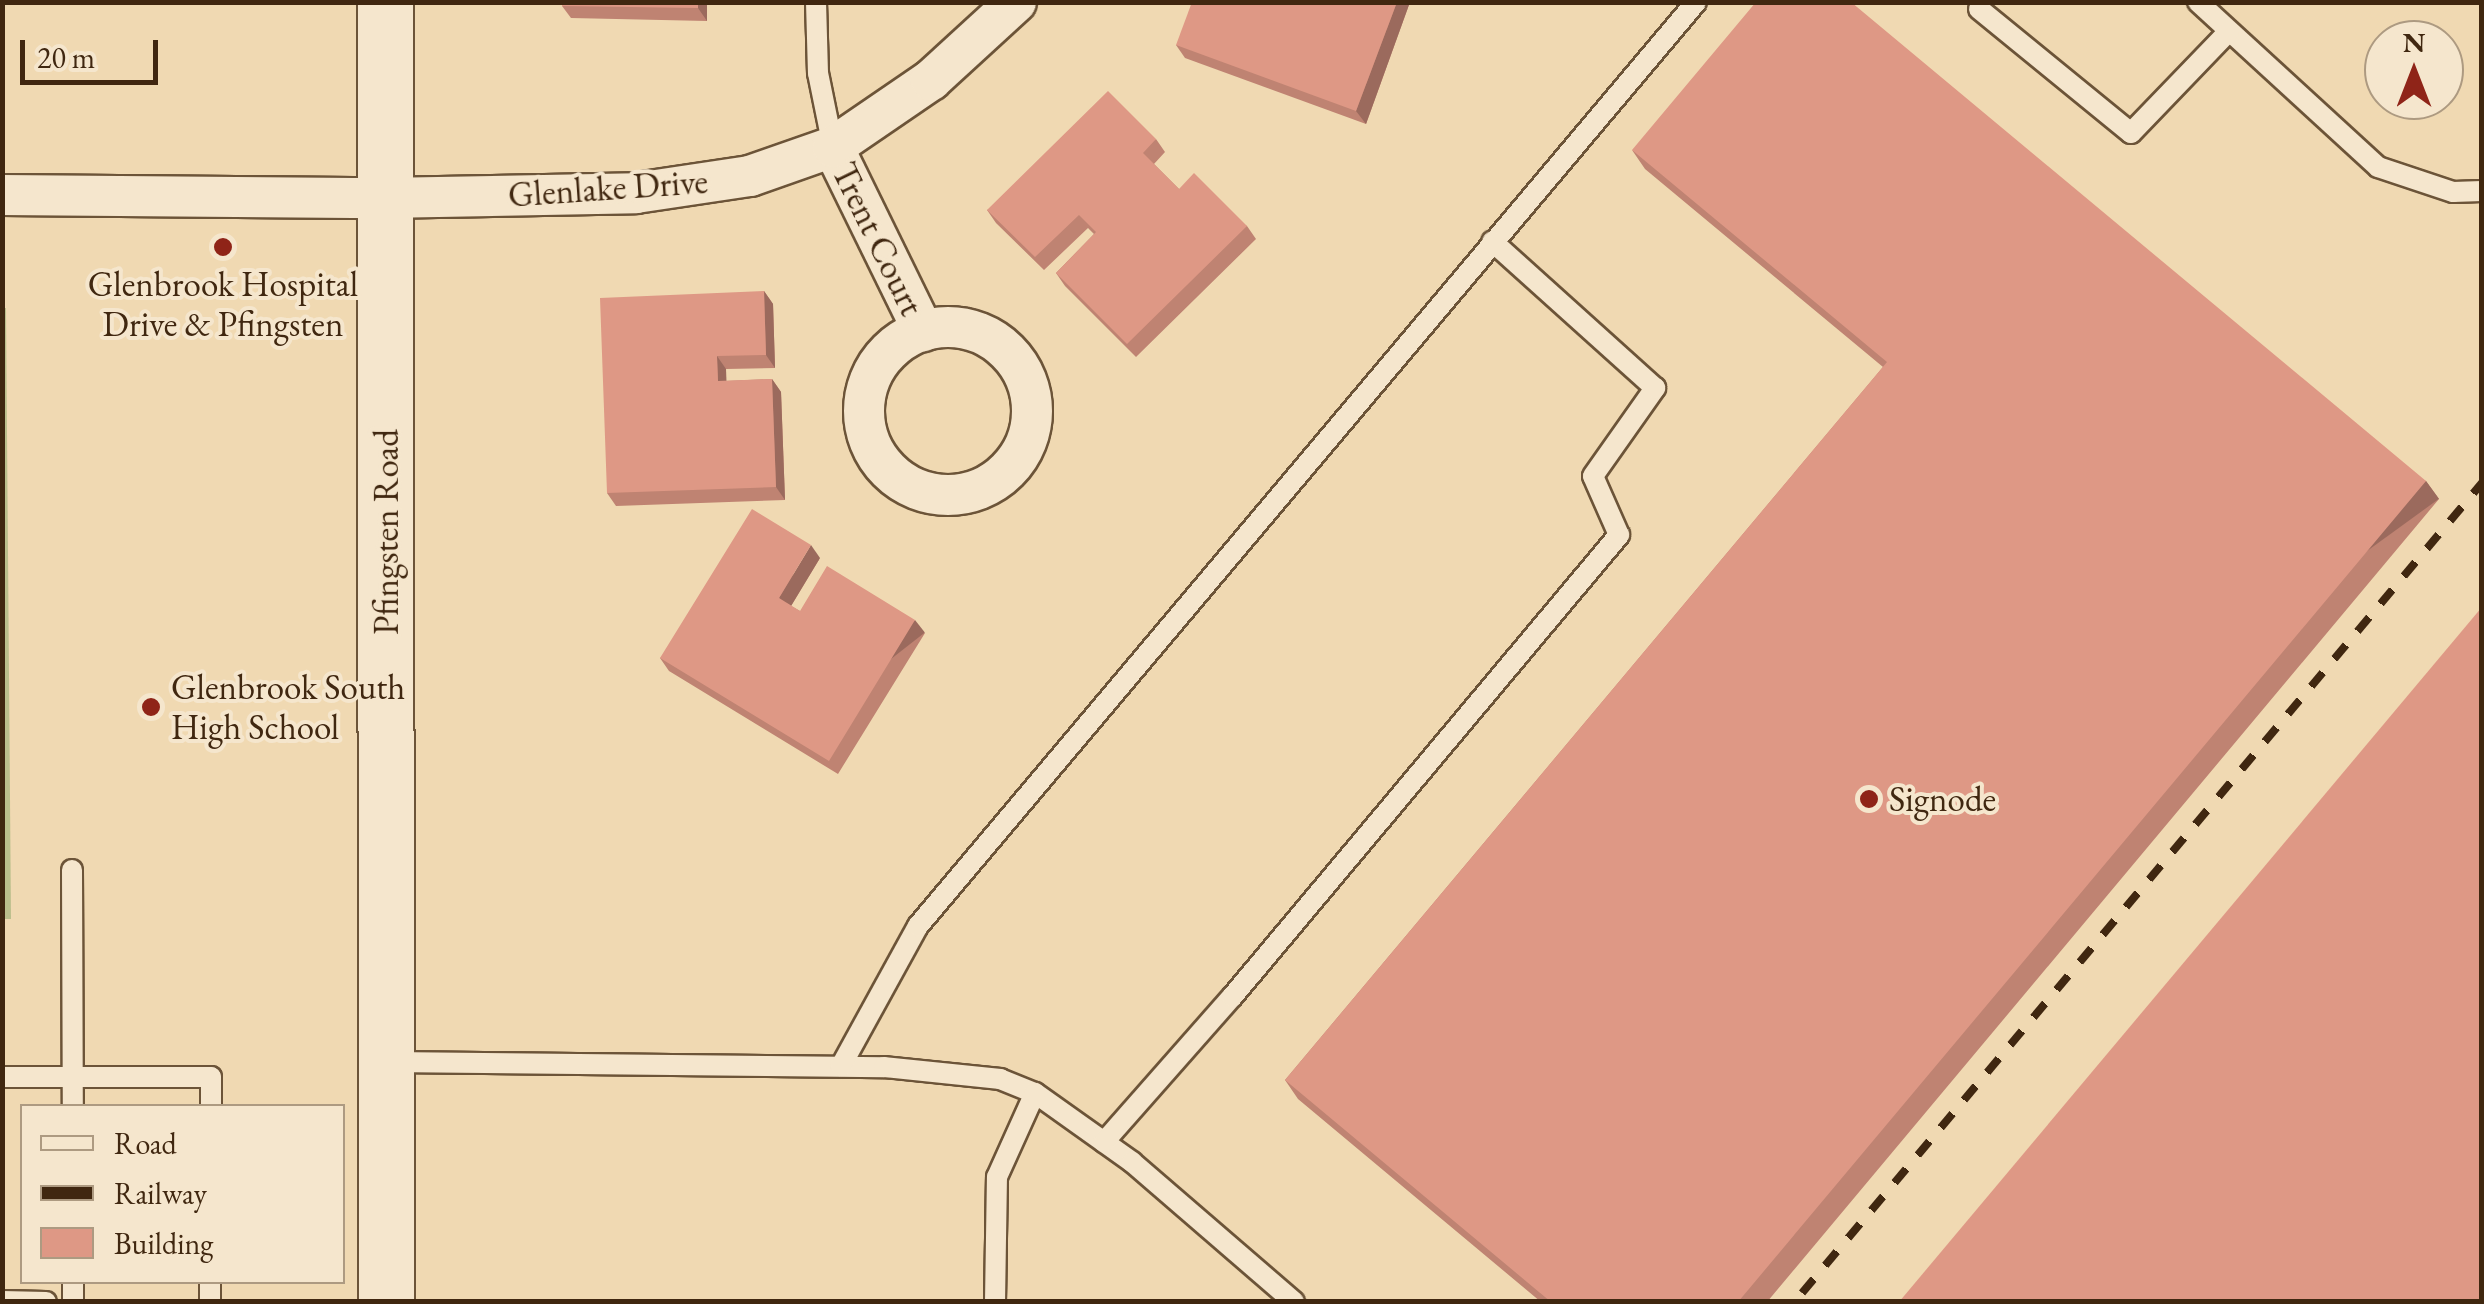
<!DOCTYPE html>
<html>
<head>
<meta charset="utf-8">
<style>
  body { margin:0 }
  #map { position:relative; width:2484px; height:1304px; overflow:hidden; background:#f0d9b2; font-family:"EB Garamond",serif }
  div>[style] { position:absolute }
  .green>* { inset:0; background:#bbbf8c }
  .roads { filter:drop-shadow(2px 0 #6c5438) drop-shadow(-2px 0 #6c5438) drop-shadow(0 2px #6c5438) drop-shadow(0 -2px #6c5438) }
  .service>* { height:20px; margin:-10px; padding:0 10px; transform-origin:10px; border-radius:10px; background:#f5e6cd }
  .minor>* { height:40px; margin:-20px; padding:0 20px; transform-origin:20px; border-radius:20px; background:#f5e6cd }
  .minor>.ring { margin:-20px; padding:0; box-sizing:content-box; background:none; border:40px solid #f5e6cd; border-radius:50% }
  .secondary>* { height:55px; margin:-27.5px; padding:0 27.5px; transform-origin:27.5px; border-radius:27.5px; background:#f5e6cd }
  .rail>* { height:8px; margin-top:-4px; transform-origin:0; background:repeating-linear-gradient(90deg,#402710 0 18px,transparent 0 36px) }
  .wall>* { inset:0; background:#bf8372 }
  .shaded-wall>* { inset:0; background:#9b6a5d; transform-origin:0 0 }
  .building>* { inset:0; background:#de9885 }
  .dots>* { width:28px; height:28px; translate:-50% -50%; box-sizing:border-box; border:5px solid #f5e6cd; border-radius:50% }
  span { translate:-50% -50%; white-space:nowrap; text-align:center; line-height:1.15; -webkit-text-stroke:8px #f5e6cd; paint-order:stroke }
  .street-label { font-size:35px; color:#402710 }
  .poi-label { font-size:35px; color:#402710 }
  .left { translate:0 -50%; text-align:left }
  .frame { position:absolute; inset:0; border:5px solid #402710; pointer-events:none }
  .legend { position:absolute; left:20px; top:1104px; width:325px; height:180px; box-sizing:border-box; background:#f5e6cd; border:2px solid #ad9a81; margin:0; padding:12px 18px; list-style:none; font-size:30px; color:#402710 }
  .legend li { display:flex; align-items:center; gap:20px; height:50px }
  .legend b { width:50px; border:2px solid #ad9a81 }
  .north { position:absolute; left:2364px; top:20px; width:100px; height:100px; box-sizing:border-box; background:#f5e6cd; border:2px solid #ad9a81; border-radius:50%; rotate:0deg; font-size:28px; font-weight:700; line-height:40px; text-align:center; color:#402710 }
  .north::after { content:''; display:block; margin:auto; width:35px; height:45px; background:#8f2418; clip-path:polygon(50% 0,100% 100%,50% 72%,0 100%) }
  .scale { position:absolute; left:20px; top:40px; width:138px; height:45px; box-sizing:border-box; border:5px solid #402710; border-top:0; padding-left:12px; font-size:30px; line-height:35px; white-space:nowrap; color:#402710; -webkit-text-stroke:8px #f5e6cd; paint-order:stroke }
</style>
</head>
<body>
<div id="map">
  <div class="green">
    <div style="clip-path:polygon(3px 308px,6px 308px,11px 919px,2px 919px)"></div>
  </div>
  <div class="roads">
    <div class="service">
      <div style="left:816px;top:2px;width:71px;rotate:88.4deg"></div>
      <div style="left:818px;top:73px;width:76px;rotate:78.5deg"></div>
      <div style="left:2198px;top:2px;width:244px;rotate:42.5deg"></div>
      <div style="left:2378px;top:167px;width:79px;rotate:18.4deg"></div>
      <div style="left:2453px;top:192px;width:29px;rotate:-2deg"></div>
      <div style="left:1979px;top:9px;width:196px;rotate:39.2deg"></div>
      <div style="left:2131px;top:133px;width:141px;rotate:-46.1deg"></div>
      <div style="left:72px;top:870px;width:236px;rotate:89.8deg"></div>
      <div style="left:390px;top:1062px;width:494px;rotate:0.6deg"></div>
      <div style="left:884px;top:1067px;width:117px;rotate:5.9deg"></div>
      <div style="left:1000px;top:1079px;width:38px;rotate:22deg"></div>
      <div style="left:1035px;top:1093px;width:119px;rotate:35.4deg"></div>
      <div style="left:1132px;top:1162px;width:214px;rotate:40.8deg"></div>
      <div style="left:841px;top:1066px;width:160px;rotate:-61.2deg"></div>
      <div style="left:918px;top:926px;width:1208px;rotate:-49.9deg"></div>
      <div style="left:2px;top:1077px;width:209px"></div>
      <div style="left:211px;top:1077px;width:29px;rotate:90deg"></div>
      <div style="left:1104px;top:1142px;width:193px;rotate:-48.6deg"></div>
      <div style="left:1232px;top:997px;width:603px;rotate:-50.05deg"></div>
      <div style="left:1619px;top:535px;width:64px;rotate:-113.8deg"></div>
      <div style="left:1593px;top:476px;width:108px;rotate:-54.8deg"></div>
      <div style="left:1655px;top:388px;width:219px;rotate:-138deg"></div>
      <div style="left:73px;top:1282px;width:20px;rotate:90deg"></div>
      <div style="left:2px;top:1301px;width:44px;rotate:1.3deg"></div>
      <div style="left:210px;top:1302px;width:20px;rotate:-90deg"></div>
      <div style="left:995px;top:1302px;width:125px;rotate:-89.1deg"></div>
      <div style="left:997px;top:1177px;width:92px;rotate:-65.7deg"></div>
    </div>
    <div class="minor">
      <div style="left:833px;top:147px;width:205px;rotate:63.9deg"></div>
      <div style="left:2px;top:195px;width:381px;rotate:0.5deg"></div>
      <div style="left:383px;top:198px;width:253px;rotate:-1.1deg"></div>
      <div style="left:636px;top:193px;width:115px;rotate:-8.5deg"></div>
      <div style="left:750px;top:176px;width:88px;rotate:-19.3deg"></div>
      <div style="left:833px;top:147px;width:119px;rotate:-34.4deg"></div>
      <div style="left:931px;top:80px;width:115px;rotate:-42.5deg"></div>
      <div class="ring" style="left:864px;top:327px;width:128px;height:128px"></div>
    </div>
    <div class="secondary">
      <div style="left:385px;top:2px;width:1300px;rotate:89.96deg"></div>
    </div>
  </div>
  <div class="rail">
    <div style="left:1802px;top:1293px;width:1058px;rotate:-49.99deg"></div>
  </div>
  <div class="wall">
    <div style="clip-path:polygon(562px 2px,707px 2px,707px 21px,571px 18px,562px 6px)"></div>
    <div style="clip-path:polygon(1410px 2px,1366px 124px,1185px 58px,1176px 45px)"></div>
    <div style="clip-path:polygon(1156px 139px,1165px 152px,1154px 164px,1179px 189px,1247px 226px,1256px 239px,1136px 357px,1065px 286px,1056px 273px,1094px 234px,1088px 228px,1044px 270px,996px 223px,987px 210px)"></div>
    <div style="clip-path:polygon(1632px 150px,2426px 481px,2439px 499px,1767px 1302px,1541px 1302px,1298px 1099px,1285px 1080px,1883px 367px,1645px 169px)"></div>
    <div style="clip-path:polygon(764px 291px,773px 304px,775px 368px,726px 369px,726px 381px,772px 379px,781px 392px,785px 500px,616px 506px,607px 493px)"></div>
    <div style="clip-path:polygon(820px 558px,791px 606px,800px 611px,925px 633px,838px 774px,669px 671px,660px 658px)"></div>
  </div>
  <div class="shaded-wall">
    <div style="clip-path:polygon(698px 2px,707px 2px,707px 21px,698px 8px)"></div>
    <div style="clip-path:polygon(1397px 2px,1410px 2px,1366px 124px,1356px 111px)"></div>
    <div style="clip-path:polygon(764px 291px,773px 304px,775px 368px,766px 355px)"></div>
    <div style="clip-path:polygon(717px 356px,726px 369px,727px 394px,718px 381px)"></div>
    <div style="clip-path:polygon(772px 379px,781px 392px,785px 500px,776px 487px)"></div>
    <div style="left:2426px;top:481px;width:22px;height:1071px;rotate:54deg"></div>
    <div style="clip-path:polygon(811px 545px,820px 558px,788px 611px,779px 598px)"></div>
    <div style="left:915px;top:620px;width:16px;height:165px;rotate:52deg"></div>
  </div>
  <div class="building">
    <div style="clip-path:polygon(562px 2px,698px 2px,698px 8px,562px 6px)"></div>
    <div style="clip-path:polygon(1192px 2px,1397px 2px,1356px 111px,1176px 45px)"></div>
    <div style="clip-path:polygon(1756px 2px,1851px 2px,2426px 481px,1738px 1302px,1551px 1302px,1285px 1080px,1887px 362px,1632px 150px)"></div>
    <div style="clip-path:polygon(1108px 91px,1156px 139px,1143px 153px,1179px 189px,1194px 173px,1247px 226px,1127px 344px,1056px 273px,1096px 232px,1079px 215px,1035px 257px,987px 210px)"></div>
    <div style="clip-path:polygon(764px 291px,766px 355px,717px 356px,718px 381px,772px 379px,776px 487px,607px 493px,600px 298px)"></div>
    <div style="clip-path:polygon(752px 509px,811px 545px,779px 598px,800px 611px,827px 566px,915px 620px,829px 761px,660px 658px)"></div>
    <div style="clip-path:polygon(2482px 607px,2482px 1302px,1899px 1302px)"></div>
  </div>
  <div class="dots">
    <div style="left:223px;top:247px;background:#8f2418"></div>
    <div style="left:151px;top:707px;background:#8f2418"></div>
    <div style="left:1869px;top:799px;background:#8f2418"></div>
  </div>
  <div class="street-label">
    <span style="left:608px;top:188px;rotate:-4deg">Glenlake Drive</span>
    <span style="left:878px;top:239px;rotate:64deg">Trent Court</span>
    <span style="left:386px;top:532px;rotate:-90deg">Pfingsten Road</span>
  </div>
  <div class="poi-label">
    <span style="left:223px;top:304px">Glenbrook Hospital<br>Drive &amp; Pfingsten</span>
    <span class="left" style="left:171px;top:707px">Glenbrook South<br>High School</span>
    <span class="left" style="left:1889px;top:799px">Signode</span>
  </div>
  <div class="frame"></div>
  <ul class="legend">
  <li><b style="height:12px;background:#f5e6cd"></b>Road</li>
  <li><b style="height:12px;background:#402710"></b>Railway</li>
  <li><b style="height:28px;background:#de9885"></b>Building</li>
  </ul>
  <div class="north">N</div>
  <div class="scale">20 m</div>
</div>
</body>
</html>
